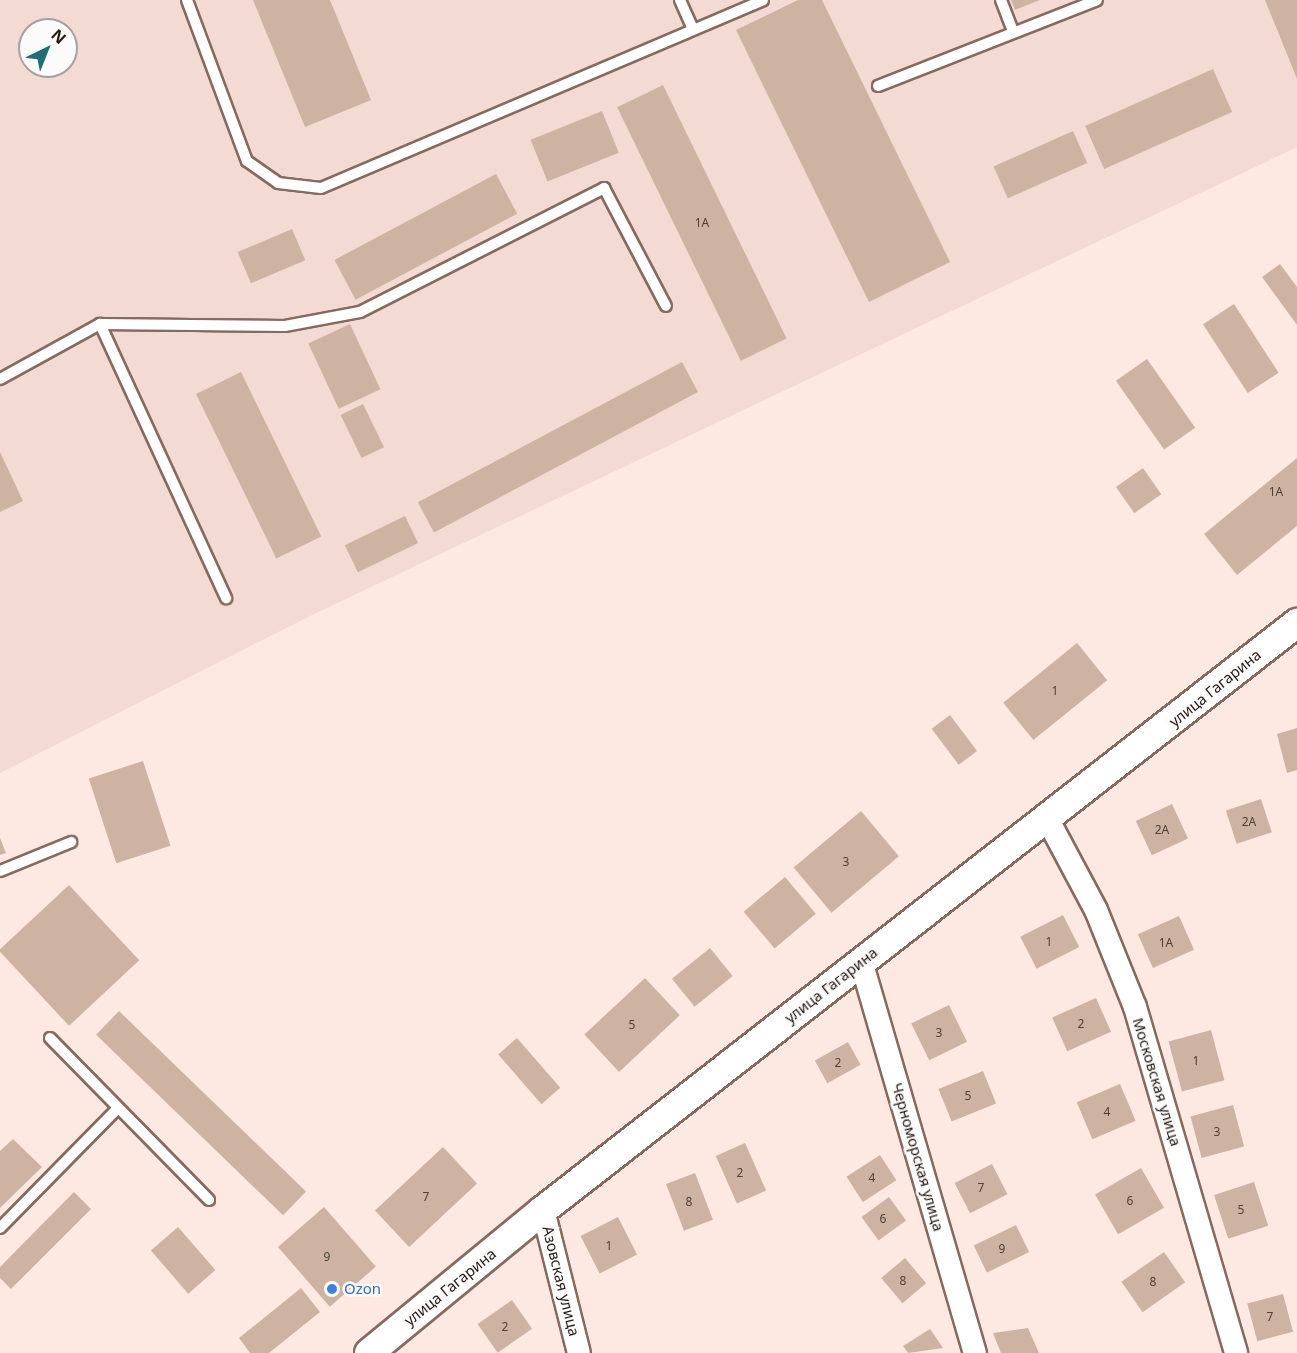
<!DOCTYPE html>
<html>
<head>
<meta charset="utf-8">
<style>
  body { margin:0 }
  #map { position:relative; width:1297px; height:1353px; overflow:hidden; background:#fde9e2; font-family:"Noto Sans",sans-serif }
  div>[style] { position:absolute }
  .industrial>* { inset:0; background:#f3dad2 }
  .building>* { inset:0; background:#cfb3a2; transform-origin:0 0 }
  .roads { filter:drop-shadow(2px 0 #866a5f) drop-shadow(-2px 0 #866a5f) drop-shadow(0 2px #866a5f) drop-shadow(0 -2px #866a5f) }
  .service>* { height:10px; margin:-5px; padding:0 5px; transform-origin:5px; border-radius:5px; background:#fff }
  .minor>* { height:22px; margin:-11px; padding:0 11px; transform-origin:11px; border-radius:11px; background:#fff }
  .tertiary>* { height:28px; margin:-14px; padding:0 14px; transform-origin:14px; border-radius:14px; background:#fff }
  .dots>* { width:16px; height:16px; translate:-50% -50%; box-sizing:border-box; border:3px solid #fbfbfb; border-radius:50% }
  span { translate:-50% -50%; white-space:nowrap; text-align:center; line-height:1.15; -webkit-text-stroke:5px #fbfbfb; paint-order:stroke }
  .number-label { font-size:12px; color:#4f4038 }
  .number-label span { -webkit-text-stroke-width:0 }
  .street-label { font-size:15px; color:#241914 }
  .shop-label { font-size:15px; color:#366cbe }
  .left { translate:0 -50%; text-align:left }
  .north { position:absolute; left:18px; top:18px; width:60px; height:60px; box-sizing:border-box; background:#fbfbfb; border:2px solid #a5a19f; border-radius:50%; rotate:43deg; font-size:16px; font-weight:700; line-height:24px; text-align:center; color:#241914 }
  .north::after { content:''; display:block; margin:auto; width:21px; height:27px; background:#226c74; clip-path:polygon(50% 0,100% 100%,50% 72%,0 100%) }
</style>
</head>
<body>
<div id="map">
  <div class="industrial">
    <div style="clip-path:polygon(evenodd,0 0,1297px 0,1297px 147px,310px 616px,0 773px,0 0,30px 30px,66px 30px,66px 66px,30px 66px,30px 30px)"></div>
  </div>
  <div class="building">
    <div style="clip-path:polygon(253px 0,330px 0,371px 100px,305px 127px)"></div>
    <div style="clip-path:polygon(798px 0,822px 0,950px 262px,869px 302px,736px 30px)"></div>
    <div style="clip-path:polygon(1011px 0,1040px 0,1015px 10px)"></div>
    <div style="clip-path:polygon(1265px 0,1297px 0,1297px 79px)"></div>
    <div style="left:1213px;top:69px;width:47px;height:140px;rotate:66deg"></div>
    <div style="left:663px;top:85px;width:282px;height:51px;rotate:64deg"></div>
    <div style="left:602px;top:111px;width:45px;height:77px;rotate:68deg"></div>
    <div style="left:1073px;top:131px;width:35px;height:87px;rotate:66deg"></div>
    <div style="left:496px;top:174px;width:45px;height:183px;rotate:62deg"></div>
    <div style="left:292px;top:229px;width:34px;height:59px;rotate:67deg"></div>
    <div style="clip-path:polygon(1280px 264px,1297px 287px,1297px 325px,1262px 277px)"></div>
    <div style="left:1234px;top:304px;width:82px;height:37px;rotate:57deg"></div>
    <div style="left:350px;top:324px;width:72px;height:46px;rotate:65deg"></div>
    <div style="left:1147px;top:359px;width:84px;height:38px;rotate:55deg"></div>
    <div style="left:682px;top:362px;width:34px;height:299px;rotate:62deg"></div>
    <div style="left:241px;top:372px;width:183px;height:50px;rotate:64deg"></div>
    <div style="left:363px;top:404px;width:48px;height:25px;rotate:64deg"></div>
    <div style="clip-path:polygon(0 452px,23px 501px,0 512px)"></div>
    <div style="clip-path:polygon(1297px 458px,1297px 526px,1237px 575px,1204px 534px)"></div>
    <div style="left:1143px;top:468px;width:32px;height:33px;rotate:55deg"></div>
    <div style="left:405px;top:516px;width:30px;height:67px;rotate:64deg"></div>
    <div style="left:1077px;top:643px;width:48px;height:95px;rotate:51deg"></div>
    <div style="left:950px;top:715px;width:45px;height:23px;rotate:53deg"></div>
    <div style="clip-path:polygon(1297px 728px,1297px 770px,1287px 773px,1277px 734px)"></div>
    <div style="left:143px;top:761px;width:89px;height:57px;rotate:72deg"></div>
    <div style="left:1261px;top:799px;width:35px;height:37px;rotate:72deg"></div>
    <div style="left:1172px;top:804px;width:38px;height:40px;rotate:65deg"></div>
    <div style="left:861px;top:811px;width:59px;height:88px;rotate:50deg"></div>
    <div style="clip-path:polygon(0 838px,6px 853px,0 855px)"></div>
    <div style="left:785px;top:877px;width:48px;height:54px;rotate:50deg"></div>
    <div style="left:69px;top:885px;width:103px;height:96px;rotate:47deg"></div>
    <div style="left:1063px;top:915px;width:36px;height:48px;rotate:63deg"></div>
    <div style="left:1179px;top:916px;width:37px;height:45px;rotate:66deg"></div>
    <div style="left:710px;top:948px;width:36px;height:49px;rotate:51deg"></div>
    <div style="left:645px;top:978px;width:51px;height:83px;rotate:47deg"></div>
    <div style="left:1096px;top:998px;width:37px;height:48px;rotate:66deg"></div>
    <div style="left:949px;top:1005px;width:41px;height:42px;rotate:64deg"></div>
    <div style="left:119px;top:1011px;width:260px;height:33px;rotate:44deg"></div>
    <div style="left:1211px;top:1030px;width:52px;height:44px;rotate:75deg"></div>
    <div style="left:517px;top:1038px;width:66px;height:25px;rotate:49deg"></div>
    <div style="left:848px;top:1042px;width:26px;height:38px;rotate:61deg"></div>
    <div style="left:983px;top:1071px;width:35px;height:48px;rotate:68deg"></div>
    <div style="left:1120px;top:1084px;width:40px;height:47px;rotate:67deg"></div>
    <div style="left:1233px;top:1105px;width:43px;height:44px;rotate:75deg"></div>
    <div style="clip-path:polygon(13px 1139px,42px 1167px,0 1208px,0 1151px)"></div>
    <div style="left:745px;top:1143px;width:52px;height:32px;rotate:66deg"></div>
    <div style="left:443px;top:1147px;width:50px;height:93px;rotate:47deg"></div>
    <div style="left:880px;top:1155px;width:30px;height:40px;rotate:57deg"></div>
    <div style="left:992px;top:1164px;width:34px;height:42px;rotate:63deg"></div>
    <div style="left:1141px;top:1168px;width:46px;height:53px;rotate:60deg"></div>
    <div style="left:695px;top:1173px;width:50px;height:31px;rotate:69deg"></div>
    <div style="left:1254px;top:1182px;width:46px;height:42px;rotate:72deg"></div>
    <div style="clip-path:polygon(74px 1192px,91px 1209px,11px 1289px,0 1278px,0 1267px)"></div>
    <div style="left:889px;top:1197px;width:29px;height:34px;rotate:54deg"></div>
    <div style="left:324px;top:1207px;width:79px;height:61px;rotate:49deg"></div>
    <div style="left:618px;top:1217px;width:42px;height:42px;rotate:63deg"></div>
    <div style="left:1016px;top:1225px;width:30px;height:47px;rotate:64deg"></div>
    <div style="left:178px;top:1227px;width:57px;height:36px;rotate:49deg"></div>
    <div style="left:1164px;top:1252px;width:37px;height:52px;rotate:55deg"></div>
    <div style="left:905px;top:1258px;width:33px;height:31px;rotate:50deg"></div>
    <div style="clip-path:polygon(301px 1288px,320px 1312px,269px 1353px,250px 1353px,239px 1338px)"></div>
    <div style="left:1283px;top:1294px;width:39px;height:37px;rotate:75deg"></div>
    <div style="left:512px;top:1300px;width:35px;height:42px;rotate:55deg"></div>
    <div style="clip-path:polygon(1028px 1328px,1039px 1353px,1001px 1353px,993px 1333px)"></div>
    <div style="clip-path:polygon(930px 1329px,943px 1348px,908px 1353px,903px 1346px)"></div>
  </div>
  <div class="roads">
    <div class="service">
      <div style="left:187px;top:0;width:172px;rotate:69.6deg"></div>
      <div style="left:247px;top:161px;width:38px;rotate:35deg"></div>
      <div style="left:278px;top:183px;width:43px;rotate:6.6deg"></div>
      <div style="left:321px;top:188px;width:480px;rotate:-23deg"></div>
      <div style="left:680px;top:0;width:30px;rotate:66deg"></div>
      <div style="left:1001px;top:0;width:33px;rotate:69deg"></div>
      <div style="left:878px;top:86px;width:235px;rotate:-21.4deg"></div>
      <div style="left:100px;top:324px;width:302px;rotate:65.3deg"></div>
      <div style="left:0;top:379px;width:114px;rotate:-28.8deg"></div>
      <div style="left:100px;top:324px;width:185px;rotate:0.6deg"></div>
      <div style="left:285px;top:326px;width:76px;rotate:-10.6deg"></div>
      <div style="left:360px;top:312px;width:274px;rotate:-26.9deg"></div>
      <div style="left:604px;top:188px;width:133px;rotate:62.3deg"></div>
      <div style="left:0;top:871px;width:77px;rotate:-22.2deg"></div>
      <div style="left:50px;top:1038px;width:227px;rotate:45.5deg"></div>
      <div style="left:0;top:1228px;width:167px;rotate:-45.5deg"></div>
    </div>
    <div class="minor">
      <div style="left:1049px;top:822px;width:100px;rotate:61.9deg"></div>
      <div style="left:1096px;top:910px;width:105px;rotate:68.1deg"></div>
      <div style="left:1135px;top:1007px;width:360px;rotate:73.7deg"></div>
      <div style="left:861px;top:961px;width:408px;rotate:73.8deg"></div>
      <div style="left:543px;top:1210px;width:147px;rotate:75.9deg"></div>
    </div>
    <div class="tertiary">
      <div style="left:369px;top:1353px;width:225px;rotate:-39.4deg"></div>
      <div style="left:543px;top:1210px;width:956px;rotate:-37.9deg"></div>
    </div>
  </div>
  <div class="dots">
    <div style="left:332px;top:1289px;background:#3f7fe0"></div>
  </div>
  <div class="number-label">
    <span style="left:702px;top:223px">1А</span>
    <span style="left:1276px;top:492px">1А</span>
    <span style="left:1055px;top:691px">1</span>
    <span style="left:1249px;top:822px">2А</span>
    <span style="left:1162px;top:830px">2А</span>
    <span style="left:846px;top:862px">3</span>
    <span style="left:1049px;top:942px">1</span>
    <span style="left:1166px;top:943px">1А</span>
    <span style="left:1081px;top:1024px">2</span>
    <span style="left:632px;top:1025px">5</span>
    <span style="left:939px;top:1033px">3</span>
    <span style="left:1196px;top:1061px">1</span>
    <span style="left:838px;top:1063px">2</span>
    <span style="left:968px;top:1096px">5</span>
    <span style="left:1107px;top:1112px">4</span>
    <span style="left:1217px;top:1132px">3</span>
    <span style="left:740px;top:1173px">2</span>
    <span style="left:872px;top:1178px">4</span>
    <span style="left:981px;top:1188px">7</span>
    <span style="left:426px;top:1197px">7</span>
    <span style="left:1130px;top:1201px">6</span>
    <span style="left:689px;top:1202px">8</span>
    <span style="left:1241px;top:1210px">5</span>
    <span style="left:883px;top:1219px">6</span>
    <span style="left:609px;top:1246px">1</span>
    <span style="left:1002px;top:1249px">9</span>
    <span style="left:327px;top:1257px">9</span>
    <span style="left:903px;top:1281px">8</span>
    <span style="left:1153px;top:1282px">8</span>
    <span style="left:1270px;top:1317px">7</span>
    <span style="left:505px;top:1327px">2</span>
  </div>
  <div class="street-label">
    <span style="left:1215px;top:688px;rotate:-39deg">улица Гагарина</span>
    <span style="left:831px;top:985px;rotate:-38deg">улица Гагарина</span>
    <span style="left:1157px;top:1082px;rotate:73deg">Московская улица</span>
    <span style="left:918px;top:1157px;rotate:74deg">Черноморская улица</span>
    <span style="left:561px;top:1281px;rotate:76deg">Азовская улица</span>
    <span style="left:450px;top:1287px;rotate:-39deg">улица Гагарина</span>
  </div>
  <div class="shop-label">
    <span class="left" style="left:344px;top:1289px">Ozon</span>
  </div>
  <div class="north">N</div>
</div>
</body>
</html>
